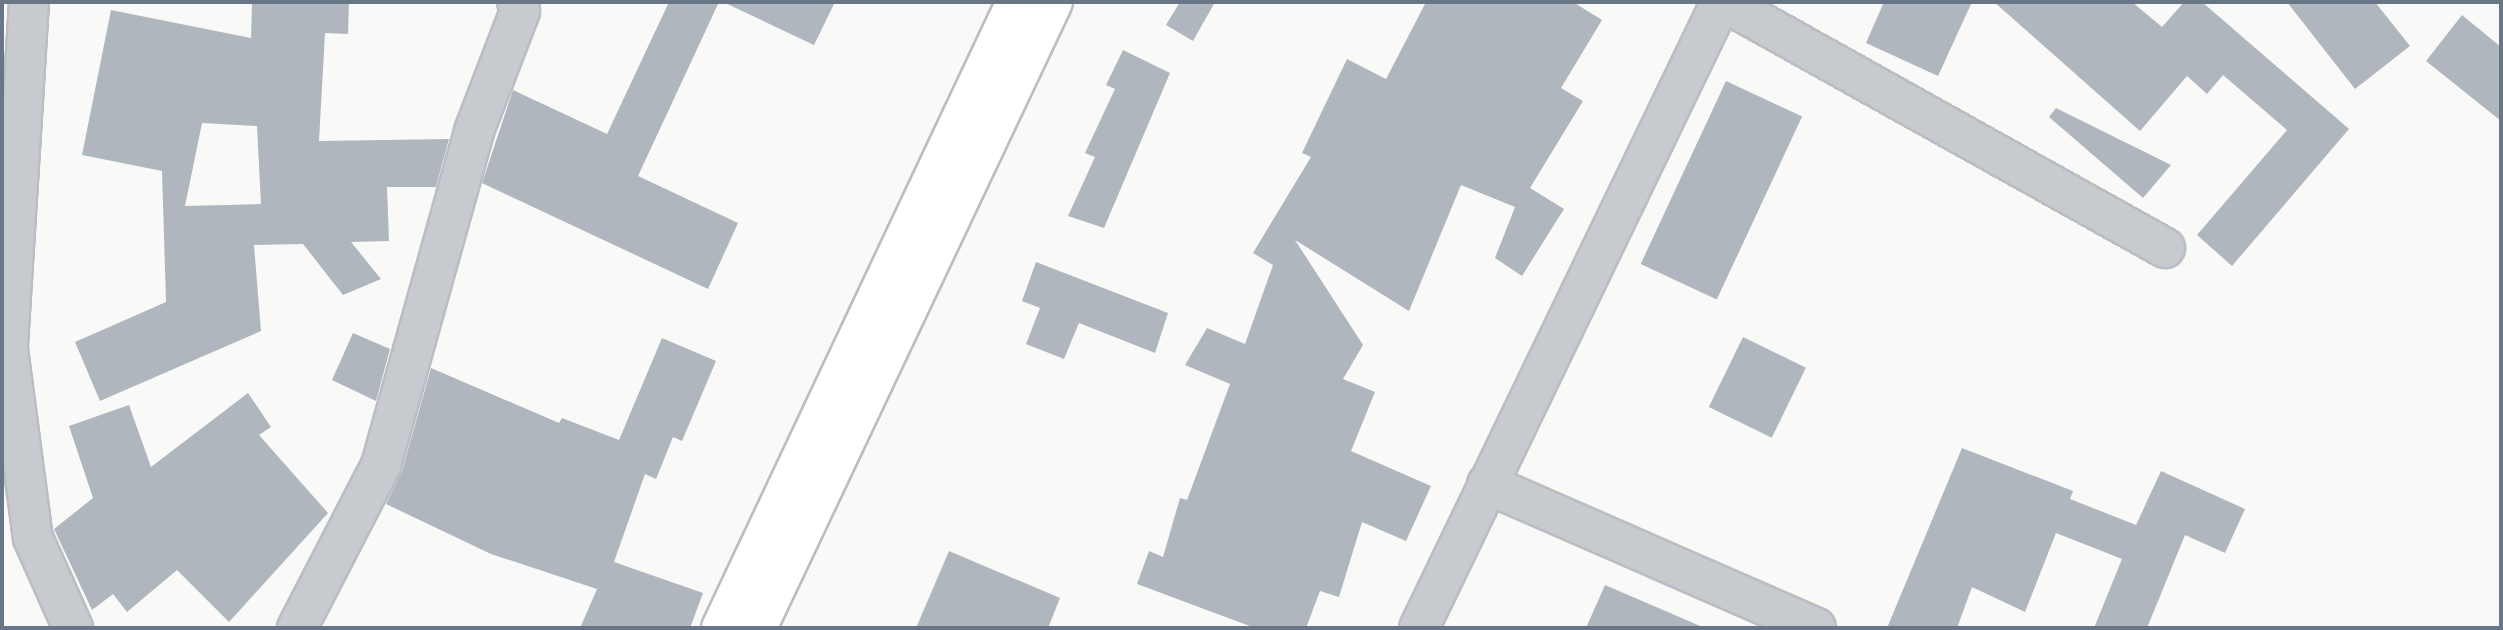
<!DOCTYPE html>
<html>
<head>
<meta charset="utf-8">
<style>
  body { margin:0 }
  #map { position:relative; width:2503px; height:630px; overflow:hidden; background:#f9faf7; font-family:"Alegreya Sans",sans-serif }
  div>[style] { position:absolute }
  .building>* { inset:0; background:#afb6bd; transform-origin:0 0 }
  .roads { filter:drop-shadow(2px 0 #babdc2) drop-shadow(-2px 0 #babdc2) drop-shadow(0 2px #babdc2) drop-shadow(0 -2px #babdc2) }
  .minor>* { height:38px; margin:-19px; padding:0 19px; transform-origin:19px; border-radius:19px; background:#c7cace }
  .major>* { height:38px; margin:-19px; padding:0 19px; transform-origin:19px; border-radius:19px; background:#fff }
  span { translate:-50% -50%; white-space:nowrap; text-align:center; line-height:1.15; -webkit-text-stroke:7px #fff; paint-order:stroke }
  .frame { position:absolute; inset:0; border:4px solid #687688; pointer-events:none }
</style>
</head>
<body>
<div id="map">
  <div class="building">
    <div style="clip-path:polygon(evenodd,252px 2px,349px 2px,348px 34px,325px 33px,319px 141px,449px 139px,436px 187px,387px 187px,389px 241px,351px 242px,381px 279px,343px 295px,303px 244px,254px 245px,261px 331px,100px 401px,75px 342px,166px 302px,162px 171px,82px 155px,111px 10px,251px 38px,252px 2px,202px 123px,257px 126px,261px 204px,185px 206px,202px 123px)"></div>
    <div style="clip-path:polygon(669px 2px,719px 2px,638px 176px,738px 223px,708px 289px,482px 183px,513px 90px,607px 134px)"></div>
    <div style="clip-path:polygon(723px 2px,835px 2px,814px 45px)"></div>
    <div style="clip-path:polygon(1180px 2px,1215px 2px,1193px 41px,1166px 25px)"></div>
    <div style="clip-path:polygon(1426px 2px,1573px 2px,1602px 20px,1561px 88px,1583px 101px,1530px 188px,1564px 209px,1522px 276px,1495px 258px,1515px 207px,1461px 185px,1409px 311px,1295px 240px,1363px 345px,1343px 379px,1375px 392px,1351px 451px,1431px 486px,1406px 541px,1362px 522px,1339px 597px,1320px 591px,1306px 628px,1255px 628px,1137px 584px,1149px 551px,1163px 557px,1180px 498px,1187px 500px,1230px 384px,1185px 365px,1207px 328px,1245px 344px,1273px 265px,1253px 253px,1311px 157px,1302px 153px,1347px 59px,1386px 79px)"></div>
    <div style="clip-path:polygon(1884px 2px,1972px 2px,1938px 76px,1866px 43px)"></div>
    <div style="clip-path:polygon(1994px 2px,2132px 2px,2162px 27px,2184px 2px,2202px 2px,2349px 129px,2232px 266px,2197px 235px,2287px 130px,2223px 75px,2207px 94px,2187px 76px,2140px 131px)"></div>
    <div style="clip-path:polygon(2287px 2px,2375px 2px,2410px 46px,2355px 89px)"></div>
    <div style="clip-path:polygon(2462px 15px,2501px 47px,2501px 121px,2426px 61px)"></div>
    <div style="clip-path:polygon(1123px 50px,1170px 73px,1104px 228px,1068px 216px,1095px 157px,1085px 153px,1115px 89px,1106px 85px)"></div>
    <div style="left:1726px;top:81px;width:84px;height:202px;rotate:25deg"></div>
    <div style="clip-path:polygon(2056px 108px,2171px 165px,2143px 198px,2049px 117px)"></div>
    <div style="clip-path:polygon(1036px 262px,1168px 313px,1155px 353px,1079px 323px,1064px 359px,1026px 344px,1040px 308px,1022px 301px)"></div>
    <div style="clip-path:polygon(353px 333px,390px 349px,376px 401px,332px 380px)"></div>
    <div style="left:1743px;top:337px;width:70px;height:78px;rotate:26deg"></div>
    <div style="clip-path:polygon(662px 338px,716px 361px,682px 441px,673px 437px,656px 479px,645px 474px,614px 562px,703px 593px,690px 628px,580px 628px,597px 589px,491px 554px,386px 504px,402px 471px,431px 368px,559px 423px,562px 418px,619px 440px)"></div>
    <div style="clip-path:polygon(248px 393px,271px 427px,259px 435px,328px 513px,229px 622px,177px 570px,127px 612px,113px 594px,92px 610px,54px 529px,93px 498px,69px 426px,129px 405px,151px 467px)"></div>
    <div style="clip-path:polygon(1962px 448px,2073px 491px,2070px 499px,2136px 525px,2161px 471px,2245px 509px,2225px 553px,2185px 535px,2147px 628px,2094px 628px,2122px 559px,2056px 533px,2025px 612px,1972px 587px,1957px 628px,1887px 628px)"></div>
    <div style="clip-path:polygon(949px 551px,1060px 598px,1048px 628px,916px 628px)"></div>
    <div style="clip-path:polygon(1605px 585px,1705px 628px,1586px 628px)"></div>
  </div>
  <div class="roads">
    <div class="minor">
      <div style="left:29px;top:2px;width:348px;rotate:93.5deg"></div>
      <div style="left:8px;top:349px;width:191px;rotate:82.5deg"></div>
      <div style="left:33px;top:538px;width:98px;rotate:66deg"></div>
      <div style="left:1724px;top:2px;width:505px;rotate:29.15deg"></div>
      <div style="left:1487px;top:484px;width:359px;rotate:23.6deg"></div>
      <div style="left:297px;top:628px;width:183px;rotate:-62.7deg"></div>
      <div style="left:381px;top:465px;width:347px;rotate:-74.4deg"></div>
      <div style="left:474px;top:131px;width:129px;rotate:-69deg"></div>
      <div style="left:520px;top:11px;width:9px;rotate:-108deg"></div>
      <div style="left:1419px;top:628px;width:695px;rotate:-64.25deg"></div>
    </div>
    <div class="major">
      <div style="left:721px;top:628px;width:692px;rotate:-64.77deg"></div>
      <div style="left:757px;top:628px;width:692px;rotate:-64.69deg"></div>
    </div>
  </div>
  <div class="frame"></div>
</div>
</body>
</html>
